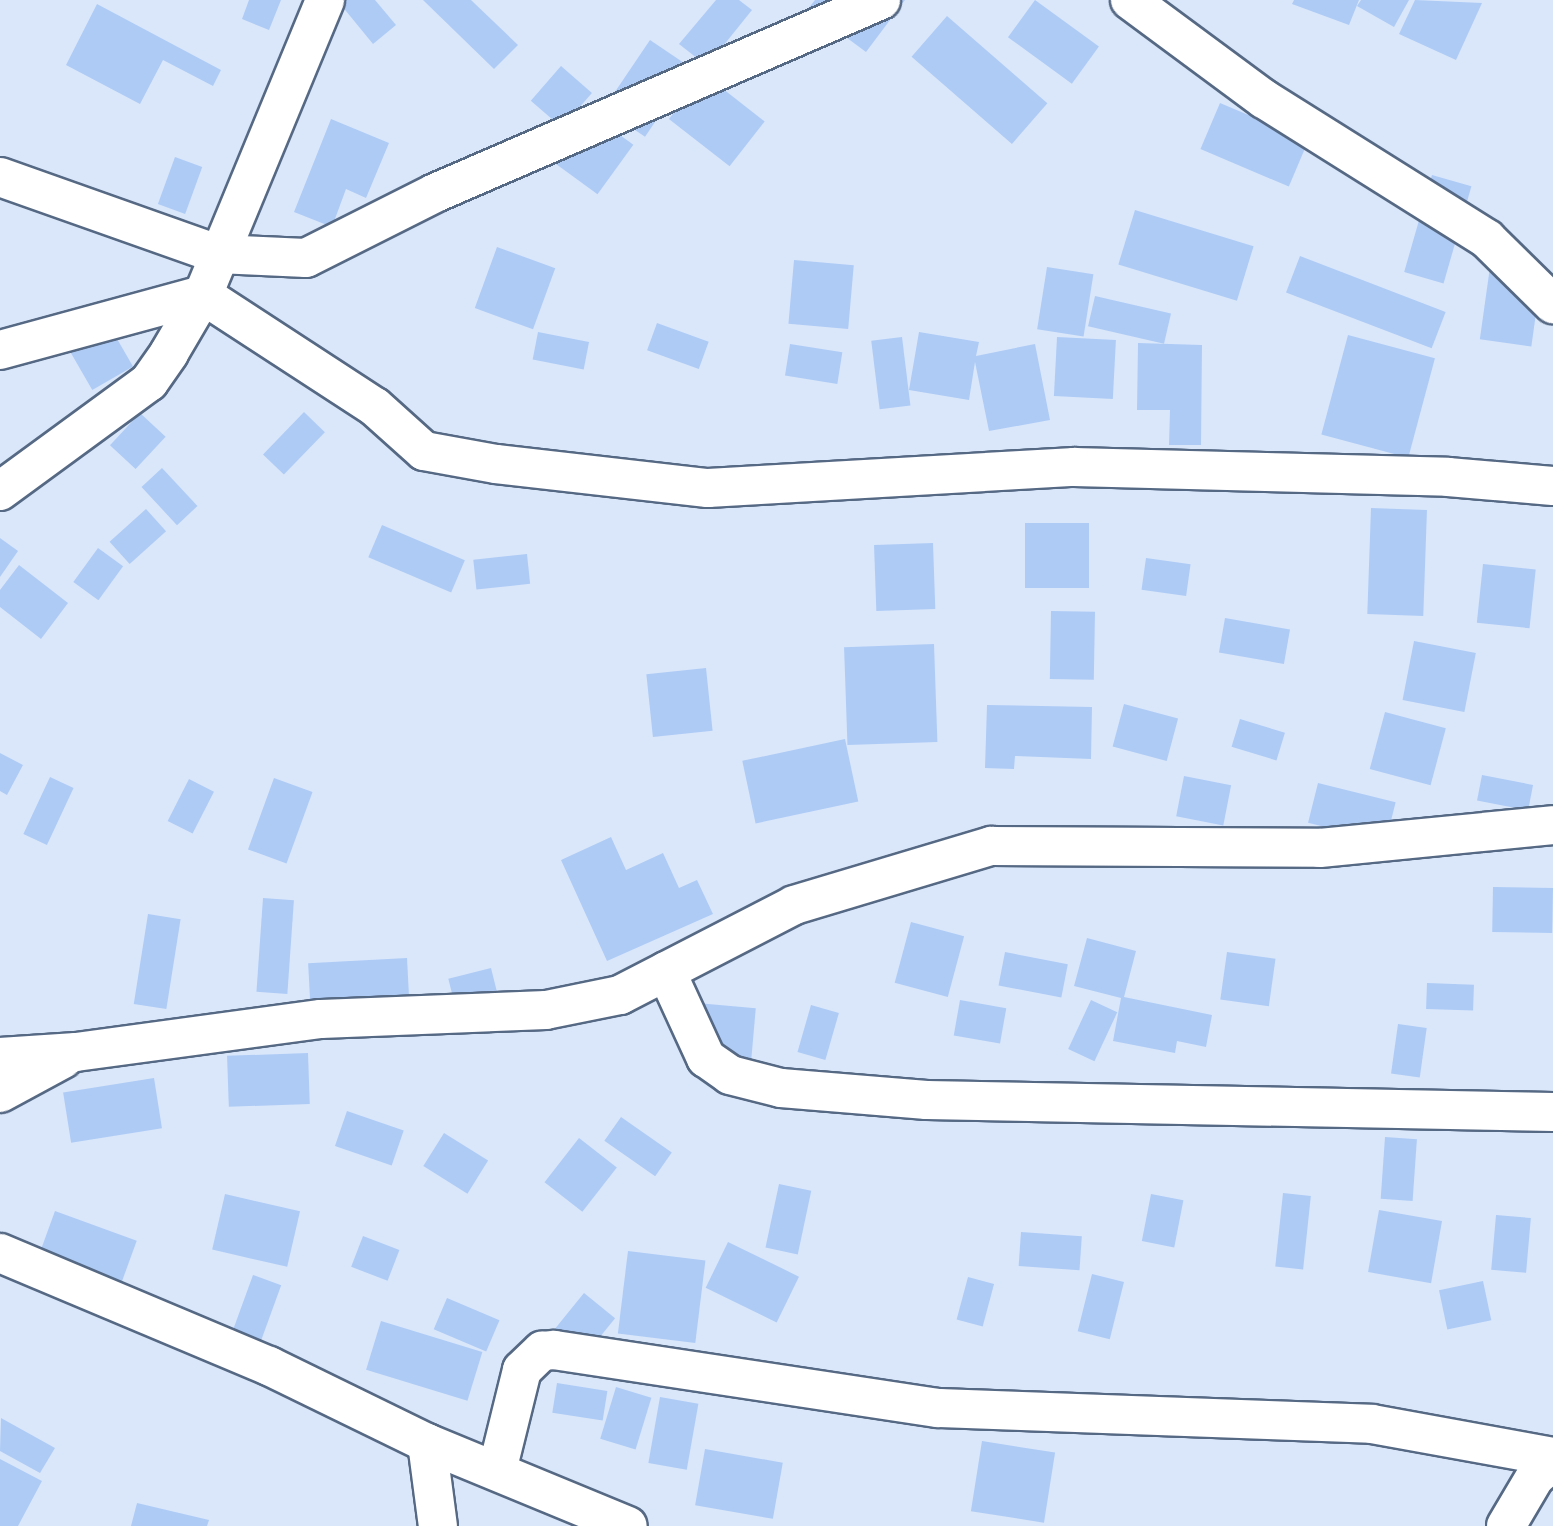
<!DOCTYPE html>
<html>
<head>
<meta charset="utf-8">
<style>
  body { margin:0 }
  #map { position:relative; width:1553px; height:1526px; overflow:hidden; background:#dae7fa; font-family:Quicksand,sans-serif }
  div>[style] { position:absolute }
  .building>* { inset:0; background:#aecbf6; transform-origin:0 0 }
  .roads { filter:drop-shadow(2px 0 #566984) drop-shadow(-2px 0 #566984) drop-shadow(0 2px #566984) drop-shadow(0 -2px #566984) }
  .minor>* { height:38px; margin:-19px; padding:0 19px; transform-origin:19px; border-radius:19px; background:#fff }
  span { translate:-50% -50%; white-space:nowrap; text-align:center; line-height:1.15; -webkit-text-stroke:6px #dae7fa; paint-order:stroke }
</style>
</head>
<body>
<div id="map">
  <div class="building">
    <div style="clip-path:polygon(249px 0,281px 0,269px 30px,242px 19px)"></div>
    <div style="clip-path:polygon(337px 0,375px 0,396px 25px,373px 44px)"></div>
    <div style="clip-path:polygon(423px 0,471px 0,518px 45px,494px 69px)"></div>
    <div style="clip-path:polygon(716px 0,739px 0,752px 10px,707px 66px,679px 44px)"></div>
    <div style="clip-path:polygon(815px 0,905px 0,866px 52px,808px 9px)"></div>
    <div style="left:1035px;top:0;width:79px;height:46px;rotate:36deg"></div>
    <div style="clip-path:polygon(1294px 0,1359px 0,1349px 25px,1292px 4px)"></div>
    <div style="clip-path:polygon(1361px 0,1409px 0,1394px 27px,1357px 6px)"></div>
    <div style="clip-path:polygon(1415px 0,1482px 3px,1456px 60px,1399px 34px)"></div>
    <div style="clip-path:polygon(97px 4px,221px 70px,213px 86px,163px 60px,140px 104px,66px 65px)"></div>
    <div style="left:947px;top:16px;width:133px;height:54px;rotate:41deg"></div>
    <div style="left:650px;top:40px;width:50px;height:83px;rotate:34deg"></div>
    <div style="left:561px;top:66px;width:41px;height:46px;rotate:41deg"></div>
    <div style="left:704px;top:74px;width:77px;height:57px;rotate:38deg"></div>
    <div style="left:1220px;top:103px;width:96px;height:50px;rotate:23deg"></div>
    <div style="left:584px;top:109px;width:61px;height:61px;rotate:36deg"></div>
    <div style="clip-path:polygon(331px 119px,389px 143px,366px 198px,346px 189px,332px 227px,294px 212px)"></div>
    <div style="left:175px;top:157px;width:29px;height:50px;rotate:20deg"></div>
    <div style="left:1432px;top:175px;width:41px;height:101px;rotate:16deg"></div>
    <div style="left:1135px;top:210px;width:124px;height:57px;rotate:17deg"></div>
    <div style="left:497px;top:247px;width:62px;height:65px;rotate:20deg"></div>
    <div style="left:1300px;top:256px;width:156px;height:39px;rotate:21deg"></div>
    <div style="left:794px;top:260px;width:60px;height:64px;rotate:5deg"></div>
    <div style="left:1047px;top:267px;width:47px;height:63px;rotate:9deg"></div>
    <div style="left:1490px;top:267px;width:52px;height:73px;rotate:8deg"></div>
    <div style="left:1095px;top:296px;width:78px;height:31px;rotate:13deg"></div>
    <div style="left:105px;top:318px;width:56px;height:47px;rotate:60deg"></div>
    <div style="left:657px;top:323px;width:55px;height:29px;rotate:20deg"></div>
    <div style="left:538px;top:332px;width:52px;height:28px;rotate:11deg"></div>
    <div style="clip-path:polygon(919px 332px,979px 342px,976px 356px,1035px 344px,1050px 420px,989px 431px,975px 362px,969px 400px,909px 390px)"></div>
    <div style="left:1348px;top:335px;width:90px;height:103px;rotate:15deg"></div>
    <div style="left:902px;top:337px;width:69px;height:31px;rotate:83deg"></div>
    <div style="left:1057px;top:337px;width:59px;height:59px;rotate:3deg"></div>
    <div style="clip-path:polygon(1138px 343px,1202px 345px,1201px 445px,1169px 445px,1170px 410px,1137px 410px)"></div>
    <div style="left:790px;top:344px;width:53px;height:32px;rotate:9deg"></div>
    <div style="left:304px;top:412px;width:29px;height:59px;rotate:44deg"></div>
    <div style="left:140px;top:413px;width:35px;height:44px;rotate:43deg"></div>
    <div style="left:162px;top:468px;width:52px;height:28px;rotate:47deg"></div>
    <div style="left:1371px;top:508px;width:56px;height:106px;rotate:2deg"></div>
    <div style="left:146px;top:509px;width:30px;height:49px;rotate:48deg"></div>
    <div style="left:1025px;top:523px;width:64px;height:65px"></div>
    <div style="left:382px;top:525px;width:90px;height:35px;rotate:23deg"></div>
    <div style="clip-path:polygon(0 538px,18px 551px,0 577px)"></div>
    <div style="left:933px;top:543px;width:66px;height:59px;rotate:88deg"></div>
    <div style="left:98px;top:548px;width:31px;height:42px;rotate:36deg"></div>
    <div style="left:527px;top:554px;width:30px;height:54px;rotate:84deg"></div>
    <div style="left:1146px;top:558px;width:45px;height:32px;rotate:8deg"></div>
    <div style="left:1483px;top:564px;width:53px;height:59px;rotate:6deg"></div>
    <div style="clip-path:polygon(19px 565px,68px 603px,41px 639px,0 607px,0 590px)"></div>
    <div style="left:1051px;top:611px;width:44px;height:68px;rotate:1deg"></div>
    <div style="left:1225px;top:618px;width:66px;height:35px;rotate:10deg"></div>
    <div style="left:1414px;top:641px;width:63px;height:60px;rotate:11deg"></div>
    <div style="left:934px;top:644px;width:98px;height:90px;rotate:88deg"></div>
    <div style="left:706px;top:668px;width:63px;height:60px;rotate:84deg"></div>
    <div style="left:1124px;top:704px;width:56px;height:44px;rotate:15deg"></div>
    <div style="clip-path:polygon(987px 705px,1092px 707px,1091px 759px,1015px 756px,1014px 769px,985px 768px)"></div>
    <div style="left:1385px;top:712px;width:63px;height:59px;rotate:15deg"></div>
    <div style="left:1240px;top:719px;width:47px;height:29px;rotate:17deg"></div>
    <div style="left:845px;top:739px;width:64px;height:105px;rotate:78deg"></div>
    <div style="clip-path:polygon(0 753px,23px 765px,7px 795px,0 791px)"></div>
    <div style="left:1482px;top:775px;width:52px;height:26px;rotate:11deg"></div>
    <div style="left:1184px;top:776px;width:48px;height:41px;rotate:11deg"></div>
    <div style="left:50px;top:777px;width:26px;height:63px;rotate:25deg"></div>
    <div style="left:274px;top:778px;width:41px;height:76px;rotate:20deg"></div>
    <div style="left:189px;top:779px;width:28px;height:47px;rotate:27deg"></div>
    <div style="left:1318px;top:783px;width:80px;height:41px;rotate:14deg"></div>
    <div style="clip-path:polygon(611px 837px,626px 870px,663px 853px,679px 888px,697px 880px,713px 914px,607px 961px,561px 860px)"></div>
    <div style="left:1493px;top:887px;width:60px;height:45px;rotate:1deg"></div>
    <div style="left:263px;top:898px;width:31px;height:94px;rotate:4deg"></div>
    <div style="left:148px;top:914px;width:33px;height:91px;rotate:9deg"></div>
    <div style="left:911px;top:922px;width:55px;height:63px;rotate:15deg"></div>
    <div style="clip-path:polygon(1087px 938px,1136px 951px,1124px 997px,1212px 1015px,1206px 1047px,1177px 1041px,1175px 1053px,1113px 1041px,1121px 998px,1074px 986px)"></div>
    <div style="left:1005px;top:952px;width:64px;height:34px;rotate:11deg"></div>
    <div style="left:1227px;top:952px;width:49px;height:48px;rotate:8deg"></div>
    <div style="left:407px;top:958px;width:53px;height:99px;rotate:87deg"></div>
    <div style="left:491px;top:968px;width:36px;height:44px;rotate:76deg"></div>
    <div style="left:1427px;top:983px;width:47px;height:26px;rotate:2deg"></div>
    <div style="left:960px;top:1000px;width:47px;height:36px;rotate:10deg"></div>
    <div style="left:1091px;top:1000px;width:29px;height:54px;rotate:25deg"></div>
    <div style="left:697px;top:1003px;width:59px;height:61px;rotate:5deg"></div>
    <div style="left:811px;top:1005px;width:29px;height:49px;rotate:16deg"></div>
    <div style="left:1398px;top:1024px;width:29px;height:50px;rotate:8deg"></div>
    <div style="left:308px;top:1053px;width:51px;height:81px;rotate:88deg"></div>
    <div style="left:154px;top:1078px;width:51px;height:92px;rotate:81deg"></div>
    <div style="left:347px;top:1111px;width:60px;height:37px;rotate:19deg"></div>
    <div style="left:621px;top:1117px;width:62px;height:29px;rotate:35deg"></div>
    <div style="left:444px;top:1133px;width:52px;height:39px;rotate:32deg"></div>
    <div style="left:1385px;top:1137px;width:32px;height:62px;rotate:4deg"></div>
    <div style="left:579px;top:1138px;width:48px;height:56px;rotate:38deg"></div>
    <div style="left:779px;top:1184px;width:33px;height:65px;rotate:12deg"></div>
    <div style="left:1283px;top:1193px;width:28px;height:74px;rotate:6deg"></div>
    <div style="left:225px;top:1194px;width:77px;height:57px;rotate:13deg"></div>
    <div style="left:1151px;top:1194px;width:33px;height:48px;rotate:11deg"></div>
    <div style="left:1379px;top:1210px;width:64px;height:63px;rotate:10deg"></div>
    <div style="left:55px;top:1211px;width:87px;height:46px;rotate:20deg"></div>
    <div style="left:1496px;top:1215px;width:35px;height:55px;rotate:5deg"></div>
    <div style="left:1021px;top:1232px;width:61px;height:34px;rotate:4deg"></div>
    <div style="left:363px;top:1236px;width:39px;height:33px;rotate:21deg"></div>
    <div style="left:728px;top:1242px;width:79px;height:51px;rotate:26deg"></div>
    <div style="left:628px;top:1251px;width:78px;height:83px;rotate:7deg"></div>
    <div style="left:1092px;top:1274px;width:33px;height:59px;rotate:14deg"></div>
    <div style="left:253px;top:1275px;width:30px;height:76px;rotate:20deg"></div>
    <div style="left:968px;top:1277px;width:27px;height:44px;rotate:15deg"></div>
    <div style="left:1483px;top:1281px;width:40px;height:45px;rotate:78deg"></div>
    <div style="left:584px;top:1293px;width:40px;height:58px;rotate:39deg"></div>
    <div style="left:447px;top:1298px;width:57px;height:34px;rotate:23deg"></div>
    <div style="left:381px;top:1321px;width:106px;height:51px;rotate:17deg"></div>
    <div style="left:557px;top:1383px;width:51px;height:30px;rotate:9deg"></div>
    <div style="left:616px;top:1387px;width:37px;height:54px;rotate:17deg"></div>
    <div style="left:660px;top:1397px;width:39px;height:67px;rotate:10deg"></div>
    <div style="clip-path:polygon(1px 1418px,55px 1448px,40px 1473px,0 1451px)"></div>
    <div style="left:982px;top:1441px;width:74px;height:71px;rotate:9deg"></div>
    <div style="left:705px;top:1449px;width:79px;height:57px;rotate:10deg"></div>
    <div style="clip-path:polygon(0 1459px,42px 1481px,18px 1526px,0 1526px)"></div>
    <div style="clip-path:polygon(137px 1503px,209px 1520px,207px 1526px,131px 1526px)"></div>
  </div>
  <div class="roads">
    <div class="minor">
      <div style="left:1130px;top:0;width:167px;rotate:36.5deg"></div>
      <div style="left:1264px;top:99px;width:263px;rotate:32.1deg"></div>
      <div style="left:1487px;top:239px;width:93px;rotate:44.6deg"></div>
      <div style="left:0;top:177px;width:231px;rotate:19.5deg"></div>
      <div style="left:218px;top:254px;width:88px;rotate:2.6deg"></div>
      <div style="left:306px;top:258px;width:144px;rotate:-26.7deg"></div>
      <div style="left:435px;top:193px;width:486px;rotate:-23.4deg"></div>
      <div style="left:0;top:350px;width:210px;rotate:-15.2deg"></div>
      <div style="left:203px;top:295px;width:205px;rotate:33.1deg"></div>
      <div style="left:375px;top:407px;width:66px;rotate:41.9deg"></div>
      <div style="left:424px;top:451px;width:73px;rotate:10.2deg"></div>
      <div style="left:496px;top:464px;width:213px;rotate:6.5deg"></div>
      <div style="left:708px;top:488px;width:367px;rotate:-3.3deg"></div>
      <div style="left:1074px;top:467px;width:374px;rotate:1.5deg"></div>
      <div style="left:1448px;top:477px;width:105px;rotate:4.9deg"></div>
      <div style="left:0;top:491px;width:185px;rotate:-36.2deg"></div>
      <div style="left:149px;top:382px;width:35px;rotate:-55deg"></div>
      <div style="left:169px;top:353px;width:67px;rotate:-59.6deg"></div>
      <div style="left:203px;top:295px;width:319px;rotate:-67.5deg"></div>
      <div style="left:666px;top:971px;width:96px;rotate:65.3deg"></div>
      <div style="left:706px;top:1058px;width:29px;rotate:35deg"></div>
      <div style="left:730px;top:1075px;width:53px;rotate:14.3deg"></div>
      <div style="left:781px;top:1088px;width:146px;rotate:4.7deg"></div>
      <div style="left:927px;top:1100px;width:626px;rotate:1.1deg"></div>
      <div style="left:0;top:1057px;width:76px;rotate:-3.8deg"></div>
      <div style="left:76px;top:1052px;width:247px;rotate:-7.7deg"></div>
      <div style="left:321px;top:1019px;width:225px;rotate:-2.3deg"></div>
      <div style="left:546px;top:1010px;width:76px;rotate:-11.5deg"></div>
      <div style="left:620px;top:995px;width:196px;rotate:-27.3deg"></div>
      <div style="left:794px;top:905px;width:206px;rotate:-16.7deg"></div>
      <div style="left:991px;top:846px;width:329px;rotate:0.3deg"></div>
      <div style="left:1320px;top:848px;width:234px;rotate:-5.6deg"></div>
      <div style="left:0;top:1093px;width:72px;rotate:-28.4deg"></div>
      <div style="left:0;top:1253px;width:292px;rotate:22.8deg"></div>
      <div style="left:269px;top:1366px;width:176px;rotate:26deg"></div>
      <div style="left:427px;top:1443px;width:217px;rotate:22.4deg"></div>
      <div style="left:427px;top:1443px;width:84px;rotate:82.5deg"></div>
      <div style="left:497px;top:1471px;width:104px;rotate:-76.1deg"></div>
      <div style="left:522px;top:1370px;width:28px;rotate:-44deg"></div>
      <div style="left:542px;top:1351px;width:12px;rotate:-5deg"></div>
      <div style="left:554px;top:1350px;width:388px;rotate:8.6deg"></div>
      <div style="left:938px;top:1408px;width:434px;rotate:2.1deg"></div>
      <div style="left:1372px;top:1424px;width:184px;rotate:10.3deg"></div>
      <div style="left:1506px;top:1526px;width:57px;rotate:-59.4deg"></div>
      <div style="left:1535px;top:1477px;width:23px;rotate:-40deg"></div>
    </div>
  </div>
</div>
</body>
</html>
